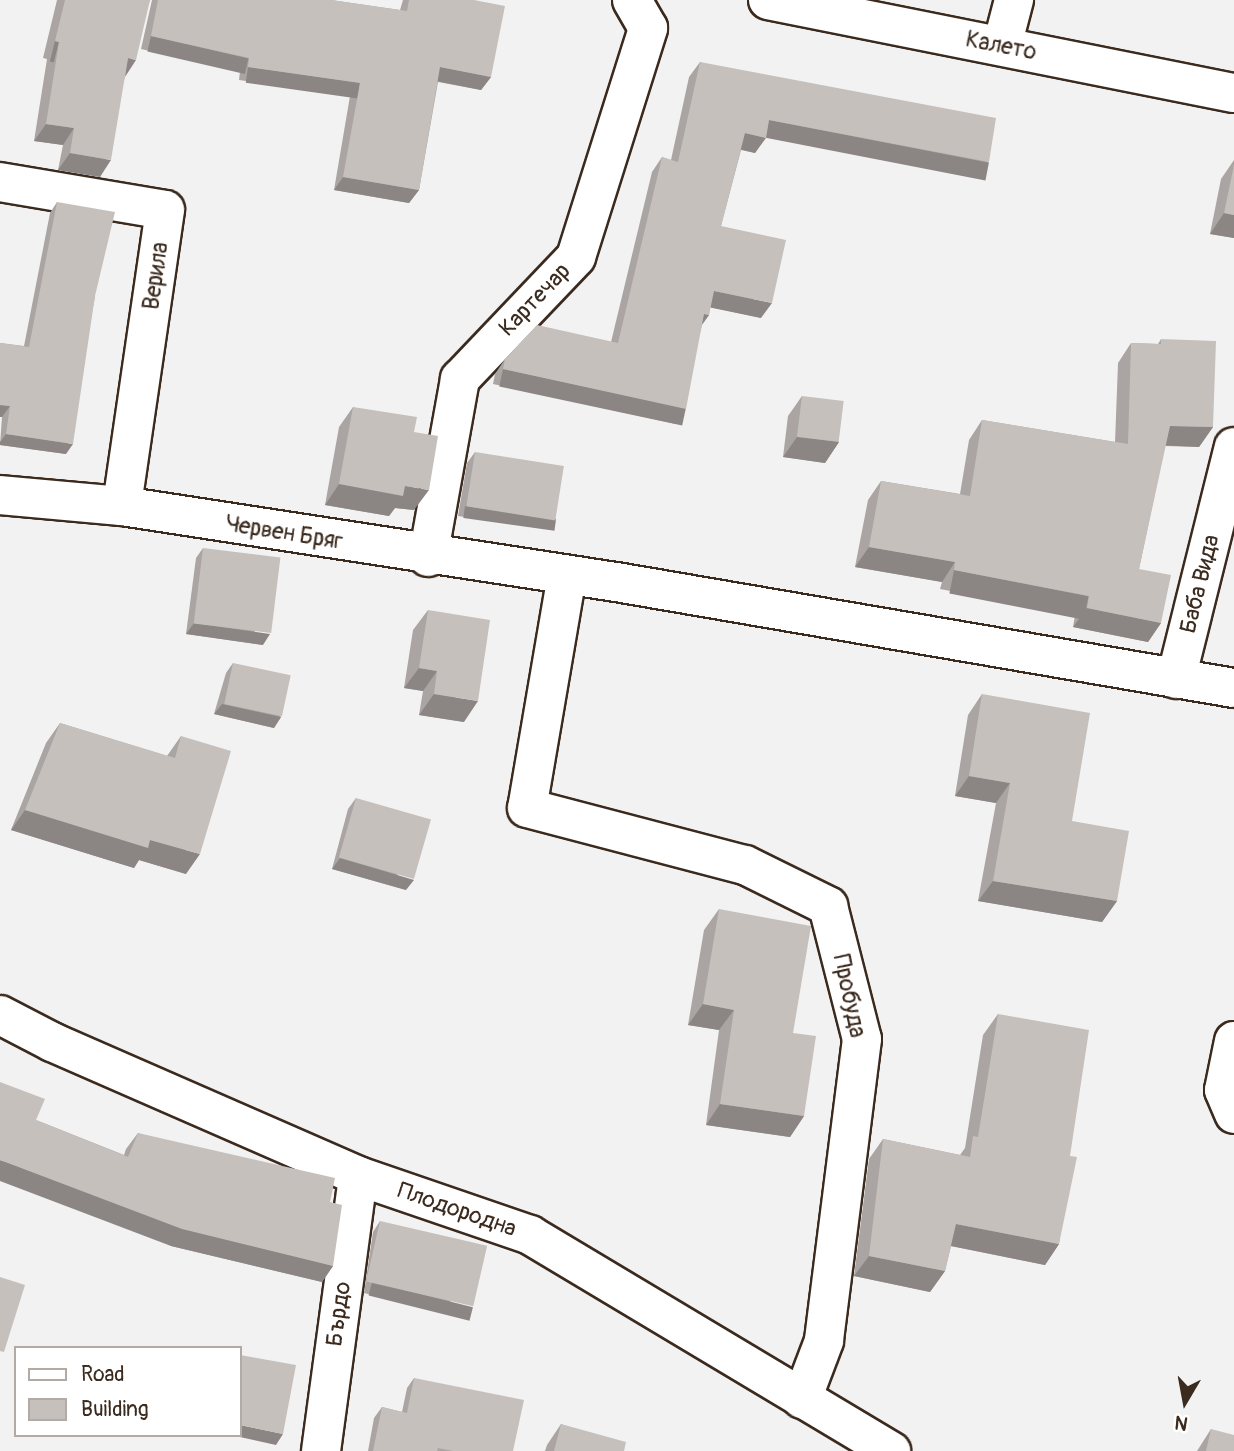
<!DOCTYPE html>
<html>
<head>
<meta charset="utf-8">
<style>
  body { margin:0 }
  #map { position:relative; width:1234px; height:1451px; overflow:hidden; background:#f3f2f2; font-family:Pangolin,sans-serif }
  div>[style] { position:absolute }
  .roads { filter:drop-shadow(2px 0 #3b2a1e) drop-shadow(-2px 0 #3b2a1e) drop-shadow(0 2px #3b2a1e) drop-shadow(0 -2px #3b2a1e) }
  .street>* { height:38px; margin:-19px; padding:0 19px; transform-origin:19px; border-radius:19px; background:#fff }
  .wall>* { inset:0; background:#aaa5a3 }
  .shaded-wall>* { inset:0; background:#8b8684; transform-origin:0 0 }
  .building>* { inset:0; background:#c6c0bd; transform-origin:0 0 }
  span { translate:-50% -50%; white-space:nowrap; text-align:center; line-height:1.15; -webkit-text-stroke:6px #fff; paint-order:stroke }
  .street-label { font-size:23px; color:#3b2a1e }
  .legend { position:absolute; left:14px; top:1346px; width:228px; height:91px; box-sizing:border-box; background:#fff; border:2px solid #b1aaa5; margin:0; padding:9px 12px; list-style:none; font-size:21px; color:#3b2a1e }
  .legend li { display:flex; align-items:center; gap:14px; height:35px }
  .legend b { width:35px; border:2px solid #b1aaa5 }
  .north { position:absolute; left:1150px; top:1367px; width:70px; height:70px; -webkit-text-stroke:5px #fff; paint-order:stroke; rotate:190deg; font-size:19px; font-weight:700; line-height:28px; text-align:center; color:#3b2a1e }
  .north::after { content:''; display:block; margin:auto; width:24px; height:32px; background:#3b2a1e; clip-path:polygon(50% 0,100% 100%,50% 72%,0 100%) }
</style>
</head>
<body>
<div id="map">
  <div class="roads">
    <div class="street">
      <div style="left:768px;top:0;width:475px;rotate:11.3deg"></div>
      <div style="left:1002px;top:46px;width:48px;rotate:-75.4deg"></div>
      <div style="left:0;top:182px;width:167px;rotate:9.6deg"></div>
      <div style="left:165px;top:210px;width:299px;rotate:98.3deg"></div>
      <div style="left:0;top:495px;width:122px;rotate:5.2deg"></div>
      <div style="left:122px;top:506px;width:506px;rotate:8.75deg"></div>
      <div style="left:622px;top:583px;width:621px;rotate:9.74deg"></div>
      <div style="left:428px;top:557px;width:181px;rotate:-79.8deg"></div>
      <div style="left:460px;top:379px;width:168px;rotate:-46.4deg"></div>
      <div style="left:576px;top:257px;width:240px;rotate:-72.5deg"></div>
      <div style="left:648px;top:28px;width:32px;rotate:-120deg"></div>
      <div style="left:567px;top:575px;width:236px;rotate:99.7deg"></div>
      <div style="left:527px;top:808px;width:225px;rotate:14.7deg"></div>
      <div style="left:745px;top:865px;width:93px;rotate:26.3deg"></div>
      <div style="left:828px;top:906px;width:137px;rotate:75.7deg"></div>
      <div style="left:862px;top:1039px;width:304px;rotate:97.2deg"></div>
      <div style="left:824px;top:1341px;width:62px;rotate:110.8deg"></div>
      <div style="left:1176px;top:679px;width:239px;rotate:-76deg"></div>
      <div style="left:0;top:1015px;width:59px;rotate:27.4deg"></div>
      <div style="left:52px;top:1042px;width:334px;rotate:23.6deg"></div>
      <div style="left:358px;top:1176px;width:182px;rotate:18.9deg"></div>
      <div style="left:530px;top:1235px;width:421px;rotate:30.9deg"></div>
      <div style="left:1234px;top:1041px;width:50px;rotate:101.5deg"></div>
      <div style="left:1224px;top:1090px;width:26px;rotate:67deg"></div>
      <div style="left:321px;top:1451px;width:277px;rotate:-82.3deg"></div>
    </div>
  </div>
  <div class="wall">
    <div style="clip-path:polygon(57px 0,150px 0,125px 76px,100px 177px,58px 170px,63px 145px,34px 141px,47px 59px,43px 58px)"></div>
    <div style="clip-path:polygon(152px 0,331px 0,400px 10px,403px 0,409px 0,491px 77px,481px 90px,438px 82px,419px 190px,409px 203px,334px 190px,350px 96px,239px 80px,240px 71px,141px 49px)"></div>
    <div style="clip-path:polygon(700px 62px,989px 162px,978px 177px,766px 136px,755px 153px,741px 150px,721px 226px,761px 318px,710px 307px,709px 315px,702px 325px,676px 424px,493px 384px,495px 374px,505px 359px,611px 342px,652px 172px,662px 157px,671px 160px,689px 77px)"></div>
    <div style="clip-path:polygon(1234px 160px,1234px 238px,1210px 234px,1221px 179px)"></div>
    <div style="clip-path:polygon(57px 202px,95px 296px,66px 454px,0 445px,2px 417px,0 417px,0 343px,24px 346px,50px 213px)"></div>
    <div style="clip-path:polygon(1161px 339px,1213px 427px,1199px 447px,1165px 446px,1139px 569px,1161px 623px,1148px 642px,1073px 627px,1075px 615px,940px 589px,942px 582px,855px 567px,868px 500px,881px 481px,960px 494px,969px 440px,982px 420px,1115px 442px,1118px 363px,1131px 343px,1158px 344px)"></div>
    <div style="clip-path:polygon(802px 396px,839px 442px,825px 463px,783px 457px,788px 416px)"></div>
    <div style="clip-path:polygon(353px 407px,414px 432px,414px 510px,395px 508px,389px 516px,325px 505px,339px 427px)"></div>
    <div style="clip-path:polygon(475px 452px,548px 529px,458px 516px,467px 463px)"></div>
    <div style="clip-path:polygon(203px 548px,263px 645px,186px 634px,196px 558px)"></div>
    <div style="clip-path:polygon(428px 610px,464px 722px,419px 715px,423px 691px,404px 688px,413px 630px)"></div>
    <div style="clip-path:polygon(233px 663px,281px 717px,274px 728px,214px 714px,226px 673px)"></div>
    <div style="clip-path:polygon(982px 694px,1072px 821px,1117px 901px,1102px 922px,978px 901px,996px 803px,955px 796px,968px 715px)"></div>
    <div style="clip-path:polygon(60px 723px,167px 756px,181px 736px,186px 874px,139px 860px,134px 868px,11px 830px,46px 743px)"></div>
    <div style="clip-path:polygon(356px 798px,406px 890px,332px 869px,348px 809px)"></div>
    <div style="clip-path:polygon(719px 909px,793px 1033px,804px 1116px,790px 1137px,706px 1125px,719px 1030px,688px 1025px,704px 930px)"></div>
    <div style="clip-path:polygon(998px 1014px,1070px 1156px,1059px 1244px,1045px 1265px,951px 1246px,945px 1271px,930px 1292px,854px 1276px,869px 1159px,883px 1139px,960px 1155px,965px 1148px,983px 1035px)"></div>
    <div style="clip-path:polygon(36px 1120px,124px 1155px,126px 1149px,138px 1133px,330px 1202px,333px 1266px,322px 1282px,171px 1246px)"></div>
    <div style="clip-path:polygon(380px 1221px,466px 1319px,364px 1293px,373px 1232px)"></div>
    <div style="clip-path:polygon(414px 1378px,513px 1451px,368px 1451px,374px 1418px,382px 1407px,402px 1412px,407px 1388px)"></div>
    <div style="clip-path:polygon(561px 1424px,624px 1451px,545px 1451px,547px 1445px)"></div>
    <div style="clip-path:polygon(1211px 1429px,1234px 1451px,1197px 1451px)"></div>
  </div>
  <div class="shaded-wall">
    <div style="left:151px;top:36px;width:100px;height:16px;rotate:13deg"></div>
    <div style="left:55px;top:41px;width:4px;height:21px;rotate:14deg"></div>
    <div style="clip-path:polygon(128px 58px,136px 60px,125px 77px)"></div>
    <div style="left:248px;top:67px;width:113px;height:16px;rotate:8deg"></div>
    <div style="clip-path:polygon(440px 67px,491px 77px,481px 90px,431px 80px)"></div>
    <div style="left:769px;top:120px;width:224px;height:18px;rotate:11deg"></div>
    <div style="clip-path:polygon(46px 124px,74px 128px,63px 145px,34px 141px)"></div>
    <div style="clip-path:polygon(745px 133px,766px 138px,755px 153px,735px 148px)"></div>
    <div style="clip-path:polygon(70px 153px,111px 160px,100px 177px,58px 170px)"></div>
    <div style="clip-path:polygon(343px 177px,419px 190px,409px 203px,334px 190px)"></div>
    <div style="clip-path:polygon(1224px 213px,1234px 215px,1234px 238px,1210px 234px)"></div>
    <div style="clip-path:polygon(714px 291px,772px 303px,761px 318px,703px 306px)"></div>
    <div style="clip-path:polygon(704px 314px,709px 315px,698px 330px)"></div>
    <div style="left:503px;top:369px;width:187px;height:18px;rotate:12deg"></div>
    <div style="clip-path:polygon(0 405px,10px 406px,2px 417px,0 417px)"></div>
    <div style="clip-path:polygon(1170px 426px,1213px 427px,1199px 447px,1156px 445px)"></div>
    <div style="clip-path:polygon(6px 434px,73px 444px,66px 454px,0 445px,0 442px)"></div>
    <div style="clip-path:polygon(797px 437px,839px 442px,825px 463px,783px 457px)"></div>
    <div style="clip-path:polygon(339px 484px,405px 486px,429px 490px,414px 510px,395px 508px,389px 516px,325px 505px)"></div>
    <div style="left:465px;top:506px;width:92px;height:12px;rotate:8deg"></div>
    <div style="clip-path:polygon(869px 547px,955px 562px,942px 582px,855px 567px)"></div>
    <div style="left:954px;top:570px;width:137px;height:24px;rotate:11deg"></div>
    <div style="clip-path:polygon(1087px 608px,1161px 623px,1148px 642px,1073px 627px)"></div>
    <div style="clip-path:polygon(194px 623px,270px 634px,263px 645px,186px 634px)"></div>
    <div style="clip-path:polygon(419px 668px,437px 671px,423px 691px,404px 688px)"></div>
    <div style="clip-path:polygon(434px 694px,478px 701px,464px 722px,419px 715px)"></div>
    <div style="clip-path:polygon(222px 704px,281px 717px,274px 728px,214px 714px)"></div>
    <div style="clip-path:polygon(969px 776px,1010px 783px,996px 803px,955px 796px)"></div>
    <div style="clip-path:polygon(25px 810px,150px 840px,200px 854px,186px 874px,139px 860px,134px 868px,11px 830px)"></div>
    <div style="clip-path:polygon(340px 858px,414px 880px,406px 890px,332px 869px)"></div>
    <div style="clip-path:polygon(993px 881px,1117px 901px,1102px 922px,978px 901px)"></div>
    <div style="clip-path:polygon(703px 1004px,734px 1010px,719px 1030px,688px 1025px)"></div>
    <div style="clip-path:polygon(720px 1104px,804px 1116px,790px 1137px,706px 1125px)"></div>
    <div style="clip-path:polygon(0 1160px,333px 1266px,322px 1282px,171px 1246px,0 1181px)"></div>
    <div style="clip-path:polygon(956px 1224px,1059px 1244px,1045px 1265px,941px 1244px)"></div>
    <div style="clip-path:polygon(869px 1256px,945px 1271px,930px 1292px,854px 1276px)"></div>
    <div style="left:372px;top:1282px;width:104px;height:14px;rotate:14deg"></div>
    <div style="clip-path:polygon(240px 1425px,283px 1434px,276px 1445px,231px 1435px,240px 1435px)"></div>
  </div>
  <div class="building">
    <div style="clip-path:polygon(65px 0,150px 0,136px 60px,128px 58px,111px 160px,70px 153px,74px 128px,46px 124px,59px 42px,55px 41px)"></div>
    <div style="clip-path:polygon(158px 0,331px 0,407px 11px,409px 0,474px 0,505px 6px,491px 77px,440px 67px,419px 190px,343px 177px,360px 83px,248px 67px,249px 58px,151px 36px)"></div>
    <div style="clip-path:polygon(700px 62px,996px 118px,989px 162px,769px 120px,766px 138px,745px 133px,721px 226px,786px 240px,772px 303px,714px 291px,709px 315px,704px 314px,686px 409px,503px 369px,505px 359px,537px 325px,618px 343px,662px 157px,678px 162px)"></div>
    <div style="clip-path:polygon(1234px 165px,1234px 215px,1224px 213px)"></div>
    <div style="clip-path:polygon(57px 202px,115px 212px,95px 296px,73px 444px,6px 434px,10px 406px,0 405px,0 343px,29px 347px)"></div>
    <div style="clip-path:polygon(1161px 339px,1216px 341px,1213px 427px,1170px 426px,1139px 569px,1171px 575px,1161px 623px,1087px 608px,1089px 596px,954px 570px,955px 562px,869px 547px,881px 481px,970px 496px,982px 420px,1128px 444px,1131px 343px,1161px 344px)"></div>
    <div style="left:802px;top:396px;width:42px;height:41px;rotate:7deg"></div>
    <div style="clip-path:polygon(353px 407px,417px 417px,414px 432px,438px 436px,429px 490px,405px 486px,403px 496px,339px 484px)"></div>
    <div style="left:475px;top:452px;width:90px;height:55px;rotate:9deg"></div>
    <div style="left:203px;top:548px;width:78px;height:76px;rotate:7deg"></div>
    <div style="clip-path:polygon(428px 610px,490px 620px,478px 701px,434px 694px,437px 671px,419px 668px)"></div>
    <div style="left:233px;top:663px;width:59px;height:42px;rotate:12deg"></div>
    <div style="clip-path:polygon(982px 694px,1090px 713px,1072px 821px,1129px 831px,1117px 901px,993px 881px,1010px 783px,969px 776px)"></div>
    <div style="clip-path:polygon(60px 723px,175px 758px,181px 736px,231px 751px,200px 854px,150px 840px,148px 848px,25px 810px)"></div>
    <div style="left:356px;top:798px;width:78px;height:62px;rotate:16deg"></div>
    <div style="clip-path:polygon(719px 909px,811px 926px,793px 1033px,816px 1036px,804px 1116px,720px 1104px,734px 1010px,703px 1004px)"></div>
    <div style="clip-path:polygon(998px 1014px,1089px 1030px,1070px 1156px,1077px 1157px,1059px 1244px,956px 1224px,945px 1271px,869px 1256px,883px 1139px,970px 1157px,973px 1136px,978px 1137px)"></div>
    <div style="clip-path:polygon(0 1082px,45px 1099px,36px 1120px,128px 1157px,138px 1133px,335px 1178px,330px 1202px,342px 1205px,333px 1266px,182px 1229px,0 1160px)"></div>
    <div style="left:380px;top:1221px;width:110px;height:62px;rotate:13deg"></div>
    <div style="clip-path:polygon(0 1277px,25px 1285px,4px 1352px,0 1351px)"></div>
    <div style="clip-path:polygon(240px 1355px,296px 1365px,283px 1434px,240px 1425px)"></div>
    <div style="clip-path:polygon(414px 1378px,524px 1400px,513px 1451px,453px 1451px,438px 1448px,437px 1451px,373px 1451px,382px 1407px,407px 1413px)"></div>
    <div style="clip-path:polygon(561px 1424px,626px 1442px,624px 1451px,554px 1451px)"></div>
    <div style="clip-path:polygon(1211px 1429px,1234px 1435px,1234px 1451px,1206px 1451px)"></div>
  </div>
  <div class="street-label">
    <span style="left:1001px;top:46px;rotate:11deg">Калето</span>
    <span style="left:156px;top:276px;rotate:-82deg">Верила</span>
    <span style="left:535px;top:300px;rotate:-46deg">Картечар</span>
    <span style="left:284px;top:533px;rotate:9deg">Червен Бряг</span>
    <span style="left:1200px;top:584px;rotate:-76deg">Баба Вида</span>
    <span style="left:849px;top:996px;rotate:78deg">Пробуда</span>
    <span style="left:457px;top:1210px;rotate:19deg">Плодородна</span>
    <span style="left:339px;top:1314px;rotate:-82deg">Бърдо</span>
  </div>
  <ul class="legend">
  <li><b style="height:9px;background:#fff"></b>Road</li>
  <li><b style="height:19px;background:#c6c0bd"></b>Building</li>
  </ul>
  <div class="north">N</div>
</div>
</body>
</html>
